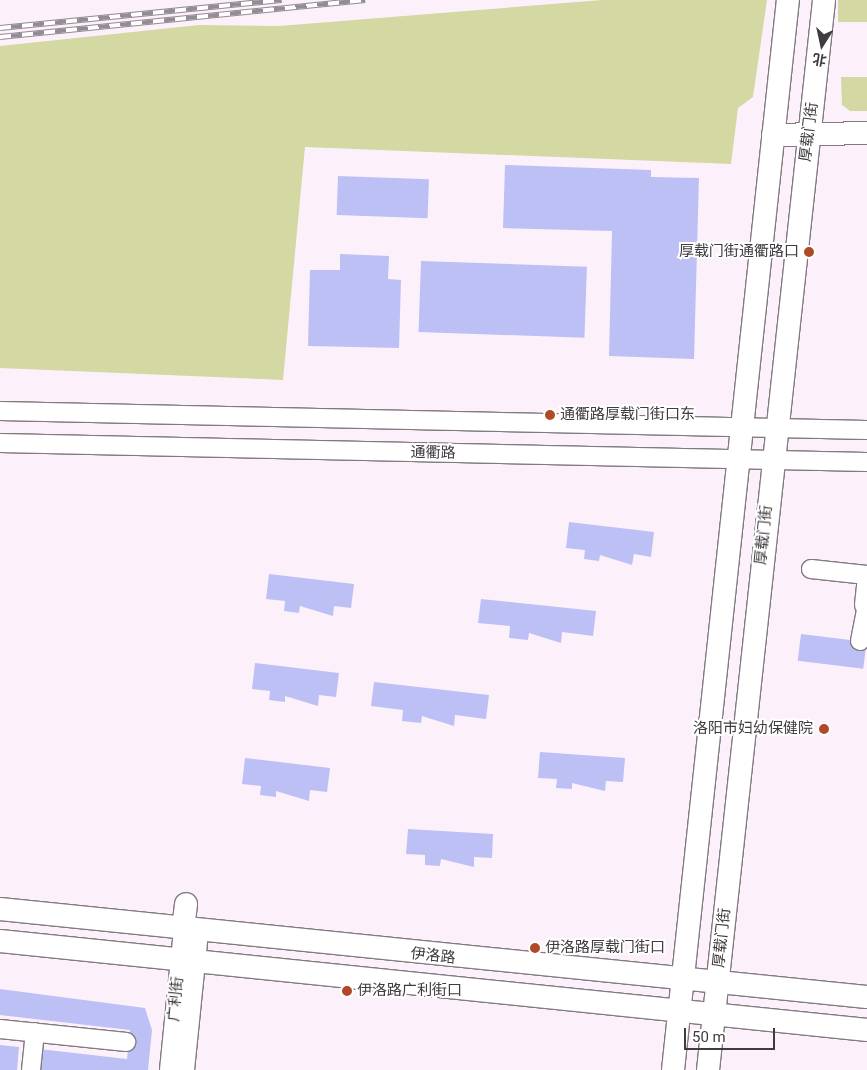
<!DOCTYPE html>
<html>
<head>
<meta charset="utf-8">
<style>
  body { margin:0 }
  #map { position:relative; width:867px; height:1070px; overflow:hidden; background:#fcf1fb; font-family:Roboto,"Noto Sans SC",sans-serif }
  div>[style] { position:absolute }
  .green>* { inset:0; background:#d4d8a2; transform-origin:0 0 }
  .building>* { inset:0; background:#bcc0f4; transform-origin:0 0 }
  .roads { filter:drop-shadow(1px 0 #827981) drop-shadow(-1px 0 #827981) drop-shadow(0 1px #827981) drop-shadow(0 -1px #827981) }
  .minor>* { height:18px; margin:-9px; padding:0 9px; transform-origin:9px; border-radius:9px; background:#fff }
  .major>* { height:22px; margin:-11px; padding:0 11px; transform-origin:11px; border-radius:11px; background:#fff }
  .rail>* { height:5.5px; margin-top:-2.75px; transform-origin:0; background:repeating-linear-gradient(90deg,#fff 0 11px,#938c93 0 22px); box-sizing:border-box; border-block:1px solid #938c93 }
  .dots>* { width:14px; height:14px; translate:-50% -50%; box-sizing:border-box; border:2px solid #fff; border-radius:50% }
  span { translate:-50% -50%; white-space:nowrap; text-align:center; line-height:1.15; -webkit-text-stroke:4px #fff; paint-order:stroke }
  .street-label { font-size:15px; color:#3f3b3f }
  .poi-label { font-size:15px; color:#3f3b3f }
  .right { translate:-100% -50%; text-align:right }
  .left { translate:0 -50%; text-align:left }
  .north { position:absolute; left:797px; top:20px; width:50px; height:50px; -webkit-text-stroke:4px #fff; paint-order:stroke; rotate:190deg; font-size:14px; font-weight:700; line-height:20px; text-align:center; color:#3f3b3f }
  .north::after { content:''; display:block; margin:auto; width:18px; height:22px; background:#3f3b3f; clip-path:polygon(50% 0,100% 100%,50% 72%,0 100%) }
  .scale { position:absolute; left:684px; top:1028px; width:91px; height:22px; box-sizing:border-box; border:2px solid #3f3b3f; border-top:0; padding-left:6px; font-size:15px; line-height:18px; white-space:nowrap; color:#3f3b3f; -webkit-text-stroke:4px #fff; paint-order:stroke }
</style>
</head>
<body>
<div id="map">
  <div class="green">
    <div style="clip-path:polygon(602px 0,767px 0,753px 97px,738px 108px,731px 164px,305px 147px,283px 380px,0 368px,0 46px,199px 25px,279px 26px)"></div>
    <div style="left:838px;top:0;width:29px;height:22px"></div>
    <div style="clip-path:polygon(841px 77px,867px 77px,867px 111px,850px 111px,842px 105px)"></div>
  </div>
  <div class="building">
    <div style="clip-path:polygon(505px 165px,651px 170px,651px 177px,699px 178px,694px 359px,609px 356px,612px 231px,503px 228px)"></div>
    <div style="left:338px;top:176px;width:91px;height:39px;rotate:2deg"></div>
    <div style="clip-path:polygon(340px 254px,389px 256px,388px 279px,401px 280px,399px 348px,308px 346px,310px 270px,340px 270px)"></div>
    <div style="left:421px;top:261px;width:166px;height:71px;rotate:2deg"></div>
    <div style="clip-path:polygon(569px 522px,654px 532px,651px 557px,634px 554px,632px 565px,600px 555px,599px 561px,584px 559px,585px 550px,566px 548px)"></div>
    <div style="clip-path:polygon(269px 574px,354px 584px,351px 608px,334px 606px,333px 616px,300px 606px,299px 613px,284px 611px,285px 601px,266px 599px)"></div>
    <div style="clip-path:polygon(481px 599px,596px 611px,593px 636px,562px 632px,561px 643px,529px 633px,528px 640px,509px 638px,510px 626px,478px 623px)"></div>
    <div style="left:801px;top:634px;width:66px;height:27px;rotate:7deg"></div>
    <div style="clip-path:polygon(255px 663px,339px 673px,336px 697px,319px 695px,318px 706px,285px 696px,285px 702px,269px 700px,270px 691px,252px 689px)"></div>
    <div style="clip-path:polygon(374px 682px,489px 695px,486px 719px,455px 715px,454px 726px,422px 716px,421px 723px,402px 721px,403px 710px,371px 706px)"></div>
    <div style="clip-path:polygon(540px 752px,625px 758px,623px 782px,606px 781px,605px 791px,572px 783px,572px 789px,556px 788px,557px 779px,538px 778px)"></div>
    <div style="clip-path:polygon(245px 758px,330px 768px,327px 792px,310px 790px,309px 801px,276px 791px,276px 797px,260px 795px,261px 786px,242px 784px)"></div>
    <div style="clip-path:polygon(408px 829px,493px 834px,492px 858px,474px 857px,474px 867px,441px 859px,440px 866px,425px 865px,425px 855px,406px 854px)"></div>
    <div style="clip-path:polygon(0 989px,145px 1008px,152px 1030px,148px 1070px,37px 1070px,39px 1049px,127px 1059px,130px 1030px,0 1015px)"></div>
    <div style="clip-path:polygon(0 1045px,19px 1047px,17px 1070px,0 1070px)"></div>
  </div>
  <div class="roads">
    <div class="minor">
      <div style="left:0;top:411px;width:867px;rotate:1.26deg"></div>
      <div style="left:0;top:443px;width:867px;rotate:1.26deg"></div>
      <div style="left:811px;top:569px;width:56px;rotate:6.1deg"></div>
      <div style="left:864px;top:605px;width:28px;rotate:-84deg"></div>
      <div style="left:860px;top:641px;width:37px;rotate:-79deg"></div>
      <div style="left:0;top:1029px;width:127px;rotate:5.9deg"></div>
      <div style="left:31px;top:1070px;width:38px;rotate:-84deg"></div>
      <div style="left:169px;top:1070px;width:142px;rotate:-84.3deg"></div>
      <div style="left:185px;top:1070px;width:140px;rotate:-84.2deg"></div>
    </div>
    <div class="major">
      <div style="left:773px;top:135px;width:94px;rotate:-1.2deg"></div>
      <div style="left:0;top:909px;width:871px;rotate:5.8deg"></div>
      <div style="left:183px;top:929px;width:25px;rotate:-83deg"></div>
      <div style="left:0;top:941px;width:872px;rotate:5.86deg"></div>
      <div style="left:673px;top:1070px;width:1076px;rotate:-83.87deg"></div>
      <div style="left:708px;top:1070px;width:1076px;rotate:-83.81deg"></div>
    </div>
  </div>
  <div class="rail">
    <div style="left:0;top:28px;width:283px;rotate:-5.7deg"></div>
    <div style="left:0;top:37px;width:367px;rotate:-5.8deg"></div>
  </div>
  <div class="dots">
    <div style="left:809px;top:252px;background:#b04925"></div>
    <div style="left:550px;top:415px;background:#b04925"></div>
    <div style="left:824px;top:729px;background:#b04925"></div>
    <div style="left:535px;top:948px;background:#b04925"></div>
    <div style="left:347px;top:991px;background:#b04925"></div>
  </div>
  <div class="street-label">
    <span style="left:809px;top:132px;rotate:-83deg">厚载门街</span>
    <span style="left:433px;top:453px;rotate:1deg">通衢路</span>
    <span style="left:764px;top:535px;rotate:-84deg">厚载门街</span>
    <span style="left:722px;top:938px;rotate:-84deg">厚载门街</span>
    <span style="left:433px;top:956px;rotate:6deg">伊洛路</span>
    <span style="left:176px;top:999px;rotate:-84deg">广利街</span>
  </div>
  <div class="poi-label">
    <span class="right" style="left:799px;top:252px">厚载门街通衢路口</span>
    <span class="left" style="left:560px;top:415px">通衢路厚载门街口东</span>
    <span class="right" style="left:813px;top:729px">洛阳市妇幼保健院</span>
    <span class="left" style="left:545px;top:948px">伊洛路厚载门街口</span>
    <span class="left" style="left:357px;top:991px">伊洛路广利街口</span>
  </div>
  <div class="north">北</div>
  <div class="scale">50 m</div>
</div>
</body>
</html>
